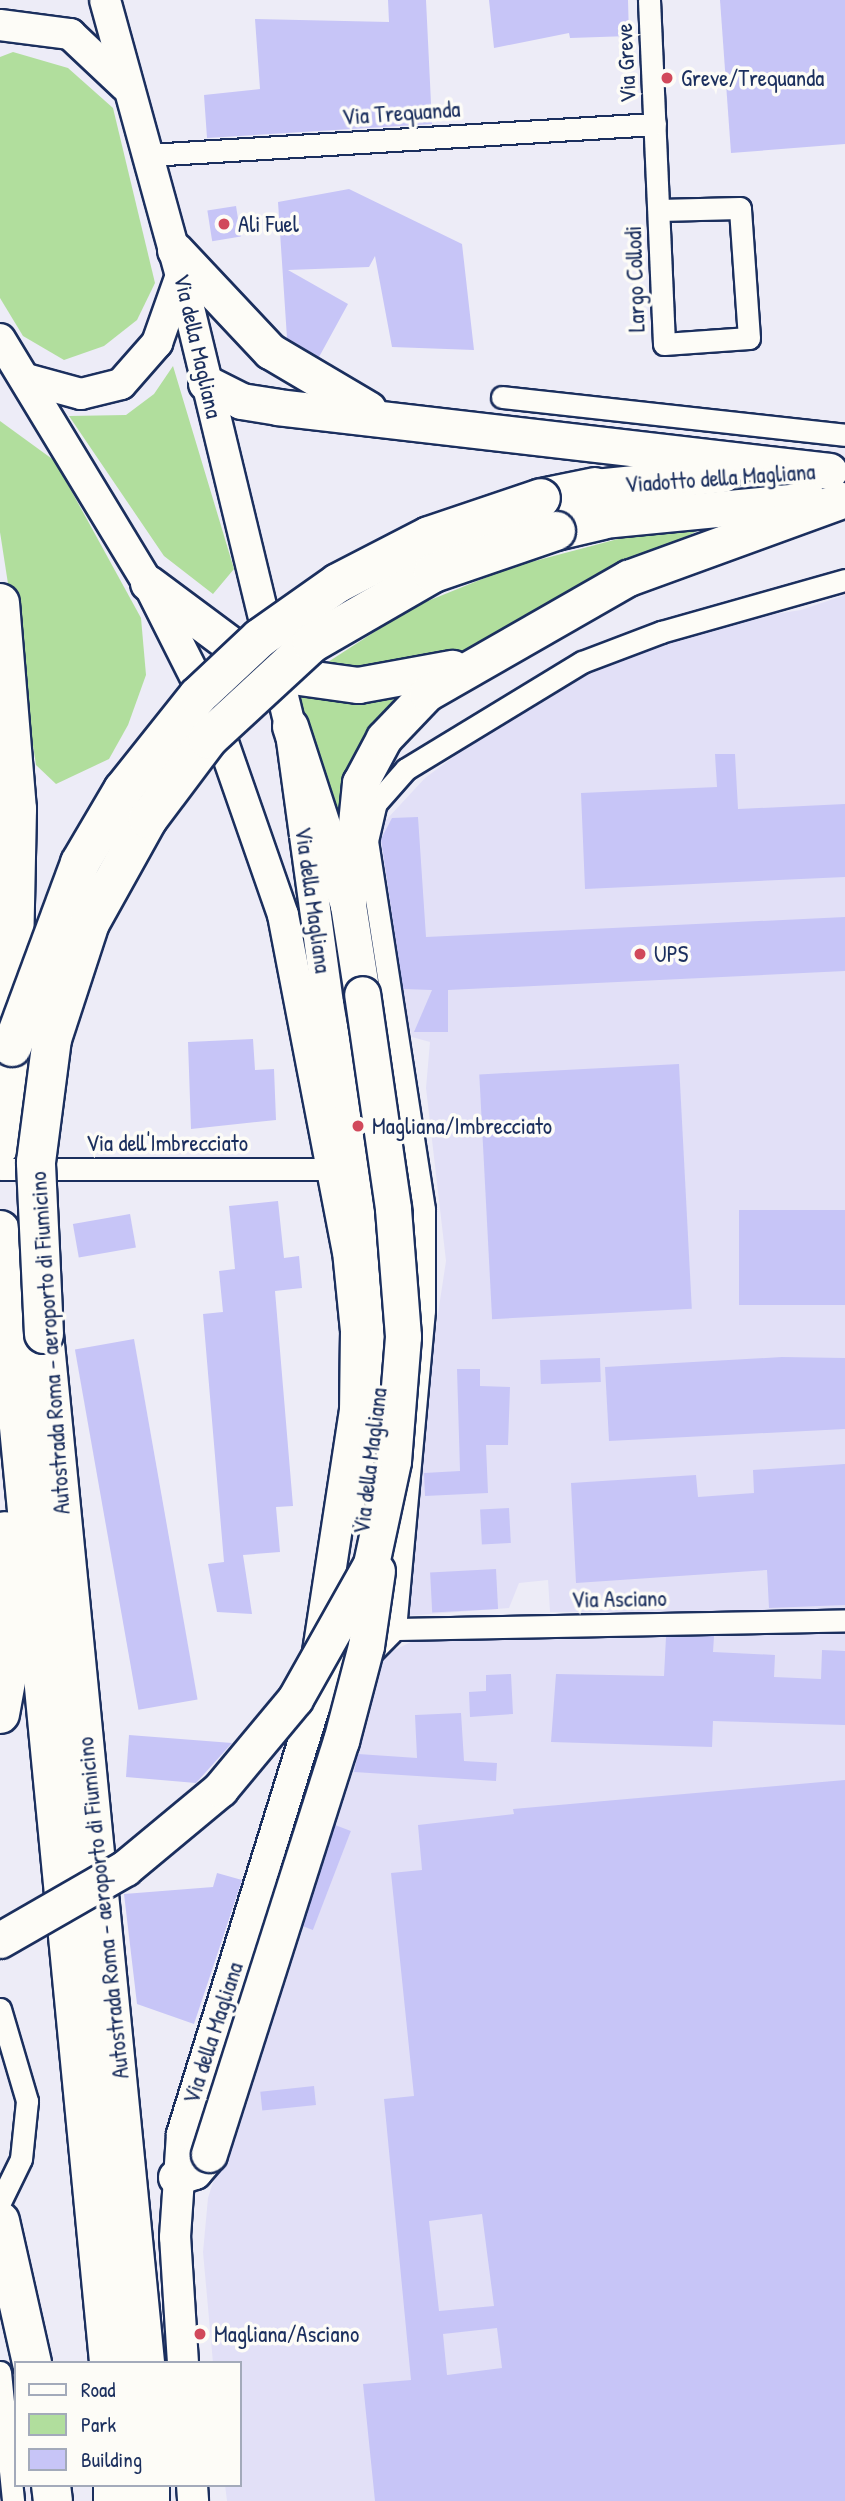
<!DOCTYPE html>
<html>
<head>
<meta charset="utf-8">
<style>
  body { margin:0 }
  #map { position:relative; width:845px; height:2501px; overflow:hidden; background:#edecf7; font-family:"Patrick Hand",sans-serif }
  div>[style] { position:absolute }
  .built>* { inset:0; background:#e2e0f7 }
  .green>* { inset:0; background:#b1de9d }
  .building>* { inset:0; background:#c7c5f7; transform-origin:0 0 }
  .roads { filter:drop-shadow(2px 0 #1b2f5e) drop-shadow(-2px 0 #1b2f5e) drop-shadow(0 2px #1b2f5e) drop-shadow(0 -2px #1b2f5e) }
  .minor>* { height:21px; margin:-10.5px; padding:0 10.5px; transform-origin:10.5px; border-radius:10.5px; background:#fdfcf7 }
  .secondary>* { height:30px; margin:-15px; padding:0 15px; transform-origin:15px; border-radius:15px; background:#fdfcf7 }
  .trunk>* { height:35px; margin:-17.5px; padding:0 17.5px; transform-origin:17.5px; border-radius:17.5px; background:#fdfcf7 }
  .motorway>* { height:38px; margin:-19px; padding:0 19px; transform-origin:19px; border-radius:19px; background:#fdfcf7 }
  .bridges { filter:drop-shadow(2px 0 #1b2f5e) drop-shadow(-2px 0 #1b2f5e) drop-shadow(0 2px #1b2f5e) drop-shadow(0 -2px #1b2f5e) }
  .trunk-bridge>* { height:35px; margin:-17.5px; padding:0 17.5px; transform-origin:17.5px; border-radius:17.5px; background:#fdfcf7 }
  .motorway-bridge>* { height:38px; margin:-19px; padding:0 19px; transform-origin:19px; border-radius:19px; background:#fdfcf7 }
  .dots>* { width:19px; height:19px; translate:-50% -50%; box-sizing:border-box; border:4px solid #fdfcf7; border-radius:50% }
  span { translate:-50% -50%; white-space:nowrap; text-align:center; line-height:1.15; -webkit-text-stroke:7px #fdfcf7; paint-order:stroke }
  .street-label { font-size:23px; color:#1b2f5e }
  .poi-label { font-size:23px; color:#1b2f5e }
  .left { translate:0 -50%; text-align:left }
  .legend { position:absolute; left:14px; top:2361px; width:228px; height:126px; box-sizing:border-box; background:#fdfcf7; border:2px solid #a3aaba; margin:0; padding:9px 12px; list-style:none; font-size:21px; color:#1b2f5e }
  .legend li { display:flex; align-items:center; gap:14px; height:35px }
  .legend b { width:35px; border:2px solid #a3aaba }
</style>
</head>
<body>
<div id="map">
  <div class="built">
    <div style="clip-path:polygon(845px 595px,845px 1611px,550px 1612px,548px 1580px,519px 1583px,509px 1608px,392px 1617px,446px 1261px,426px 1088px,430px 1042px,412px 1037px,397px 984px,374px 833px,425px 778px,517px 710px,604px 663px,729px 621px,801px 610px)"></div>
    <div style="clip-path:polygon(845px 1629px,845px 2501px,227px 2501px,225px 2485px,240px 2485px,240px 2363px,213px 2363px,203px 2252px,208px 2198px,376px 1659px,413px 1641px)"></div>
  </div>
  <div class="green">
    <div style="clip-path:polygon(13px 52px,68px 68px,113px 108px,155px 283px,137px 320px,104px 346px,64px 360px,23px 336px,0 298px,0 57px)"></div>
    <div style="clip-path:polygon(173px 366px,234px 569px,213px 594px,164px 556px,69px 416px,126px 415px,154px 394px)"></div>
    <div style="clip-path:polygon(0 421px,55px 461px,141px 618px,146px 675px,128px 725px,109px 759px,56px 784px,36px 765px,0 532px)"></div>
    <div style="clip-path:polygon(699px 530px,441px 663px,311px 673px,413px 607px,512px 567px,633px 535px)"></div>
    <div style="clip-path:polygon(415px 684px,349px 773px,336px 843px,295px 686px)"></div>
  </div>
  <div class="building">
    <div style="clip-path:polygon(388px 0,426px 0,432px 124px,207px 138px,204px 95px,260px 89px,255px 19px,389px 22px)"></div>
    <div style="clip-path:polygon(489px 0,628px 0,629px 36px,570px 38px,569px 33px,494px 48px)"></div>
    <div style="clip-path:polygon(720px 0,845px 0,845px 144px,731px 153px)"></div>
    <div style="clip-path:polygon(349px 189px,462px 244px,474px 350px,392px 347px,375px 256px,369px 267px,288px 270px,348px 304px,319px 357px,287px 338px,278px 202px)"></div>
    <div style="left:236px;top:206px;width:31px;height:29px;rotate:81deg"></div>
    <div style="clip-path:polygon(715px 754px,735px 754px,738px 809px,845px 804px,845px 877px,585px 889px,581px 793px,717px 787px)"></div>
    <div style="clip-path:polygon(418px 817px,426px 937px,845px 917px,845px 971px,448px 990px,448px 1032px,414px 1032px,432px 990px,403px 989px,381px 839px,392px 818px)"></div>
    <div style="clip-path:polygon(253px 1039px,255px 1070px,274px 1069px,276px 1120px,191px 1129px,188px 1042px)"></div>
    <div style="left:679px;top:1064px;width:245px;height:200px;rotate:87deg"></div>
    <div style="clip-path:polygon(278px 1201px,284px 1258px,299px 1256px,302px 1288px,275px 1291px,293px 1506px,276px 1507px,280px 1552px,243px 1555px,252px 1614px,217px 1612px,208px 1564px,224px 1562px,203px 1314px,223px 1312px,219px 1271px,235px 1269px,229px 1206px)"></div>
    <div style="left:845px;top:1210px;width:95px;height:106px;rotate:90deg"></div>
    <div style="left:130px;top:1214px;width:34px;height:58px;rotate:80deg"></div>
    <div style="left:134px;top:1339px;width:366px;height:60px;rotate:80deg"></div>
    <div style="clip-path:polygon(782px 1357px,845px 1358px,845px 1429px,609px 1441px,605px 1367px)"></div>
    <div style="left:600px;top:1358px;width:24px;height:60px;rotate:88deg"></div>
    <div style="clip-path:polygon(457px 1369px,480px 1369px,480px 1386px,510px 1387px,508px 1445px,486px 1445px,488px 1493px,425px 1496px,424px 1473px,460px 1471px)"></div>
    <div style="clip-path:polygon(845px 1464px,845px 1605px,769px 1608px,767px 1570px,576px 1583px,571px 1483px,696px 1475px,698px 1497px,754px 1493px,753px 1470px)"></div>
    <div style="left:509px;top:1508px;width:35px;height:29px;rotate:87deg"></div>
    <div style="left:496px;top:1569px;width:40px;height:66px;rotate:87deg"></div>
    <div style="clip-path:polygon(714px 1636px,713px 1652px,775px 1655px,774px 1677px,821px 1679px,822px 1650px,845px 1651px,845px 1725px,713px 1721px,712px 1747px,551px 1742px,556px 1674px,664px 1676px,666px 1637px)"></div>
    <div style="clip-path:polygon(511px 1674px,513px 1714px,470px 1717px,469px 1692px,486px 1691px,486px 1675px)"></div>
    <div style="clip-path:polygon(461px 1713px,464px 1761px,497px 1763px,496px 1781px,354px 1772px,358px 1754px,417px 1758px,415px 1715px)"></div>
    <div style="clip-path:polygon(129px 1735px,232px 1743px,196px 1783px,126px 1777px)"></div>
    <div style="clip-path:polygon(evenodd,845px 1780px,845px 2501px,375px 2501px,363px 2384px,411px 2380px,384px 2099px,414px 2096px,391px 1873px,422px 1870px,418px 1825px,514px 1814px,513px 1809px,845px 1780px,482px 2214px,494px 2306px,439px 2311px,429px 2221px,482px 2214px,845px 1780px,497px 2328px,502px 2368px,447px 2375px,443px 2334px,497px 2328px)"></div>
    <div style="left:335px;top:1825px;width:17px;height:106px;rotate:21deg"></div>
    <div style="clip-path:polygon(217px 1873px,242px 1880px,194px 2024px,137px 2004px,124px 1894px,213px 1887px)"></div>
    <div style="left:314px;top:2086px;width:19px;height:54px;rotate:84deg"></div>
  </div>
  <div class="roads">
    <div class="minor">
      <div style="left:649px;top:0;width:344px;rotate:87.5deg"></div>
      <div style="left:664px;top:344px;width:85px;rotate:-4deg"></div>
      <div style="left:749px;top:338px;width:130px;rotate:-94deg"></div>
      <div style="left:740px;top:208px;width:81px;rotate:178.6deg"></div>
      <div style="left:149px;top:155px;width:507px;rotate:-3.51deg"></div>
      <div style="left:502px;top:397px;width:345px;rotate:6.3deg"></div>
      <div style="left:0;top:1169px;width:333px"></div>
      <div style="left:395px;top:1629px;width:450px;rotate:-1.1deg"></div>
      <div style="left:315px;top:1710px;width:114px;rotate:-45.4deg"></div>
      <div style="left:395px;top:1629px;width:320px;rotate:-84.8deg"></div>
      <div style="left:424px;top:1310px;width:101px;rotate:-90deg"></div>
      <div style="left:424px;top:1209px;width:372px;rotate:-98.8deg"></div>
      <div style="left:367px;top:841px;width:39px;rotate:-77deg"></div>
      <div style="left:376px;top:803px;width:45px;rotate:-48.6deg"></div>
      <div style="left:406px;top:769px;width:206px;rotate:-31.3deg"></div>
      <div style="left:582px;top:662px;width:85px;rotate:-20.8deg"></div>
      <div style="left:661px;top:632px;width:191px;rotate:-15.8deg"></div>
      <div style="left:0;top:2009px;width:96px;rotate:73.6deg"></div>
      <div style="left:27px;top:2101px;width:58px;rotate:95.9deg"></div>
      <div style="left:21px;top:2159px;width:48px;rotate:116deg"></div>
      <div style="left:0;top:2372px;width:130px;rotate:84.2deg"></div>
    </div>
    <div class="secondary">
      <div style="left:105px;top:0;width:285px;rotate:74.6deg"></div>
      <div style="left:181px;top:275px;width:464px;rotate:76.4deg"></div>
      <div style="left:290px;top:726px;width:281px;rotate:82.2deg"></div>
      <div style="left:328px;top:1004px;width:252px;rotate:79.7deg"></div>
      <div style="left:373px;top:1252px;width:132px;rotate:87deg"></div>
      <div style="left:380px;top:1384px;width:132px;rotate:96.1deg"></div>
      <div style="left:0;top:25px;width:71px;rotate:7.3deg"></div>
      <div style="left:70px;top:34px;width:76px;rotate:43.4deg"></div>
      <div style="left:0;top:339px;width:285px;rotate:58.8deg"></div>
      <div style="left:148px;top:583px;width:140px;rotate:63.3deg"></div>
      <div style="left:211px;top:708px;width:219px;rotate:70.8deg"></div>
      <div style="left:283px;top:915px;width:342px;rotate:79.1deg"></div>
      <div style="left:348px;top:1251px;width:80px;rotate:84.3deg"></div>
      <div style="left:356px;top:1331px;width:79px;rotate:90.7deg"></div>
      <div style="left:355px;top:1410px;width:250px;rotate:98.7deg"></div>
      <div style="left:26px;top:379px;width:57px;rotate:15.3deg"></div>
      <div style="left:81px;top:394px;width:41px;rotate:-14deg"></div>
      <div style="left:121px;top:384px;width:55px;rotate:-48.7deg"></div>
      <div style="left:157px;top:343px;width:69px;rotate:-70.5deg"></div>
      <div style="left:183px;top:2363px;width:126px;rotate:-93.6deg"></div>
      <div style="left:175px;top:2237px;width:103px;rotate:-86.1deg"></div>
      <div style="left:182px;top:2134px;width:498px;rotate:-72.8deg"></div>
      <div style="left:192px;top:2485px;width:16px;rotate:86deg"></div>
    </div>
    <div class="trunk">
      <div style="left:175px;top:250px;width:139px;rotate:46.8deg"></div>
      <div style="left:270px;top:351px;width:114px;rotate:30.6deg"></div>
      <div style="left:206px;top:383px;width:39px;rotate:27deg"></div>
      <div style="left:241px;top:401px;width:36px;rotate:9deg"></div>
      <div style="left:277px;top:407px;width:556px;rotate:6.61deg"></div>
      <div style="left:595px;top:487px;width:129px;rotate:-5.8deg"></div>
      <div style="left:603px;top:520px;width:207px;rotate:-5.5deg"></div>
      <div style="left:148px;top:583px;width:127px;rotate:36.7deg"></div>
      <div style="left:250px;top:659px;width:38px;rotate:25deg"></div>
      <div style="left:285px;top:675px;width:74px;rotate:7.8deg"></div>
      <div style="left:358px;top:685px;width:96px;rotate:-10.3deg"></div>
      <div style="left:290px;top:726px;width:188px;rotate:72deg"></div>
      <div style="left:348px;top:905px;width:90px;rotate:81.1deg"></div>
      <div style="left:348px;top:905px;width:123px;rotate:-84.4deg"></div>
      <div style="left:360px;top:783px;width:51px;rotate:-61.9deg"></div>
      <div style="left:384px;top:738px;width:62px;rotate:-46.3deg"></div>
      <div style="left:427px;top:693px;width:232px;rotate:-29.8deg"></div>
      <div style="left:628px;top:578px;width:228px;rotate:-20deg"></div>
      <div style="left:176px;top:2177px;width:19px;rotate:-18deg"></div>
      <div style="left:194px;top:2171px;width:23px;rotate:-49deg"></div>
    </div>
    <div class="motorway">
      <div style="left:541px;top:498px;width:55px;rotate:-11.5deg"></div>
      <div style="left:556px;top:531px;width:48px;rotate:-13.2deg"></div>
      <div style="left:0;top:603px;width:207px;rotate:85.3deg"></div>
      <div style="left:17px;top:809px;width:238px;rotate:91.2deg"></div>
      <div style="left:12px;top:1047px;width:99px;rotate:97deg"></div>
      <div style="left:0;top:1230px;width:1138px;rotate:84.5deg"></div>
      <div style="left:44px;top:1334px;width:1034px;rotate:84.39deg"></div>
      <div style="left:0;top:1714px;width:61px;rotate:-79.6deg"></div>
      <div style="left:11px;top:1654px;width:123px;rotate:-92.8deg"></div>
      <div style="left:0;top:2221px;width:146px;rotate:77.3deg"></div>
      <div style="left:51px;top:2485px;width:16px;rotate:83deg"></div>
      <div style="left:113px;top:2485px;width:16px;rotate:90deg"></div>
      <div style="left:150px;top:2485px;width:16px;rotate:90deg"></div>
    </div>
  </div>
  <div class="bridges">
    <div class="trunk-bridge">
      <div style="left:0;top:1940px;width:144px;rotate:-29.9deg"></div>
      <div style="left:125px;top:1868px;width:124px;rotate:-39.7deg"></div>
      <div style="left:220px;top:1789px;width:117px;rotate:-50.2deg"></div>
      <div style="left:295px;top:1699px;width:155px;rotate:-60.6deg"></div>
      <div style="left:371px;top:1564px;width:105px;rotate:-77.9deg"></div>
      <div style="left:393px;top:1461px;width:125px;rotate:-85.4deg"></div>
      <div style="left:403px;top:1336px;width:128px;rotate:-94.5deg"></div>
      <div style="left:393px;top:1208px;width:216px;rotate:-98.2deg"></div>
      <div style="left:209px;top:2154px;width:434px;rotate:-72.3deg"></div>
      <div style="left:341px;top:1741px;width:98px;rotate:-75.3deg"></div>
      <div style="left:366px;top:1646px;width:76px;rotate:-81.7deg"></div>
    </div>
    <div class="motorway-bridge">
      <div style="left:12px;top:1047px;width:196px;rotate:-69.7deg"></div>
      <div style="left:80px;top:863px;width:85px;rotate:-59.5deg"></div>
      <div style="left:123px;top:790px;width:120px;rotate:-51.4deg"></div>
      <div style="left:198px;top:696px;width:85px;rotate:-43.1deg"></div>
      <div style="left:260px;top:638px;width:95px;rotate:-35.2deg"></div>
      <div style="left:338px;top:583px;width:102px;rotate:-27.3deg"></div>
      <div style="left:429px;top:536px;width:118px;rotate:-18.7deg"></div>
      <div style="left:44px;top:1334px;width:172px;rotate:-92.7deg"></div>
      <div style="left:36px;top:1162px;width:124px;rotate:-82.6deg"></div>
      <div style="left:52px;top:1039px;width:122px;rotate:-71.9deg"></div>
      <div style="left:90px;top:923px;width:119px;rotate:-60.9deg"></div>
      <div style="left:148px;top:819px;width:100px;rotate:-53.1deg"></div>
      <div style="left:208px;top:739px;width:142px;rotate:-42.7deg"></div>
      <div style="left:312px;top:643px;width:140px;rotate:-30deg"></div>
      <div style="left:433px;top:573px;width:130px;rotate:-18.9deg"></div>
    </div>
  </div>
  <div class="dots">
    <div style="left:667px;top:78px;background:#d1495b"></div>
    <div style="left:224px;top:224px;background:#d1495b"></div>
    <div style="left:640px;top:954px;background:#d1495b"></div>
    <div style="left:358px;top:1126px;background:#d1495b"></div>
    <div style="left:200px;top:2334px;background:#d1495b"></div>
  </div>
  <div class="street-label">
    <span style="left:626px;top:63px;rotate:-93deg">Via Greve</span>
    <span style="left:401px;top:113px;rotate:-4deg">Via Trequanda</span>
    <span style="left:635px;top:279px;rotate:-92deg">Largo Collodi</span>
    <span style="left:198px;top:346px;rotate:77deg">Via della Magliana</span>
    <span style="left:720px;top:478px;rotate:-4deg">Viadotto della Magliana</span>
    <span style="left:313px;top:900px;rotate:82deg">Via della Magliana</span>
    <span style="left:167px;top:1143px">Via dell'Imbrecciato</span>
    <span style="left:50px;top:1343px;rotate:-94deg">Autostrada Roma - aeroporto di Fiumicino</span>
    <span style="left:370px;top:1461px;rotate:-83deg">Via della Magliana</span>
    <span style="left:619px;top:1599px;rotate:-1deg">Via Asciano</span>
    <span style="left:103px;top:1908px;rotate:-96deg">Autostrada Roma - aeroporto di Fiumicino</span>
    <span style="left:213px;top:2033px;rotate:-72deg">Via della Magliana</span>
  </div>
  <div class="poi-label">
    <span class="left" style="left:681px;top:78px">Greve/Trequanda</span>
    <span class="left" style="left:238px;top:224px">Ali Fuel</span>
    <span class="left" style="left:654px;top:954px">UPS</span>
    <span class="left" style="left:372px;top:1126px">Magliana/Imbrecciato</span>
    <span class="left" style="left:214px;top:2334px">Magliana/Asciano</span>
  </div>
  <ul class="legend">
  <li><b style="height:9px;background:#fdfcf7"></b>Road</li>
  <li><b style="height:19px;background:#b1de9d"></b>Park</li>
  <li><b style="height:19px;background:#c7c5f7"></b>Building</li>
  </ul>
</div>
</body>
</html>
